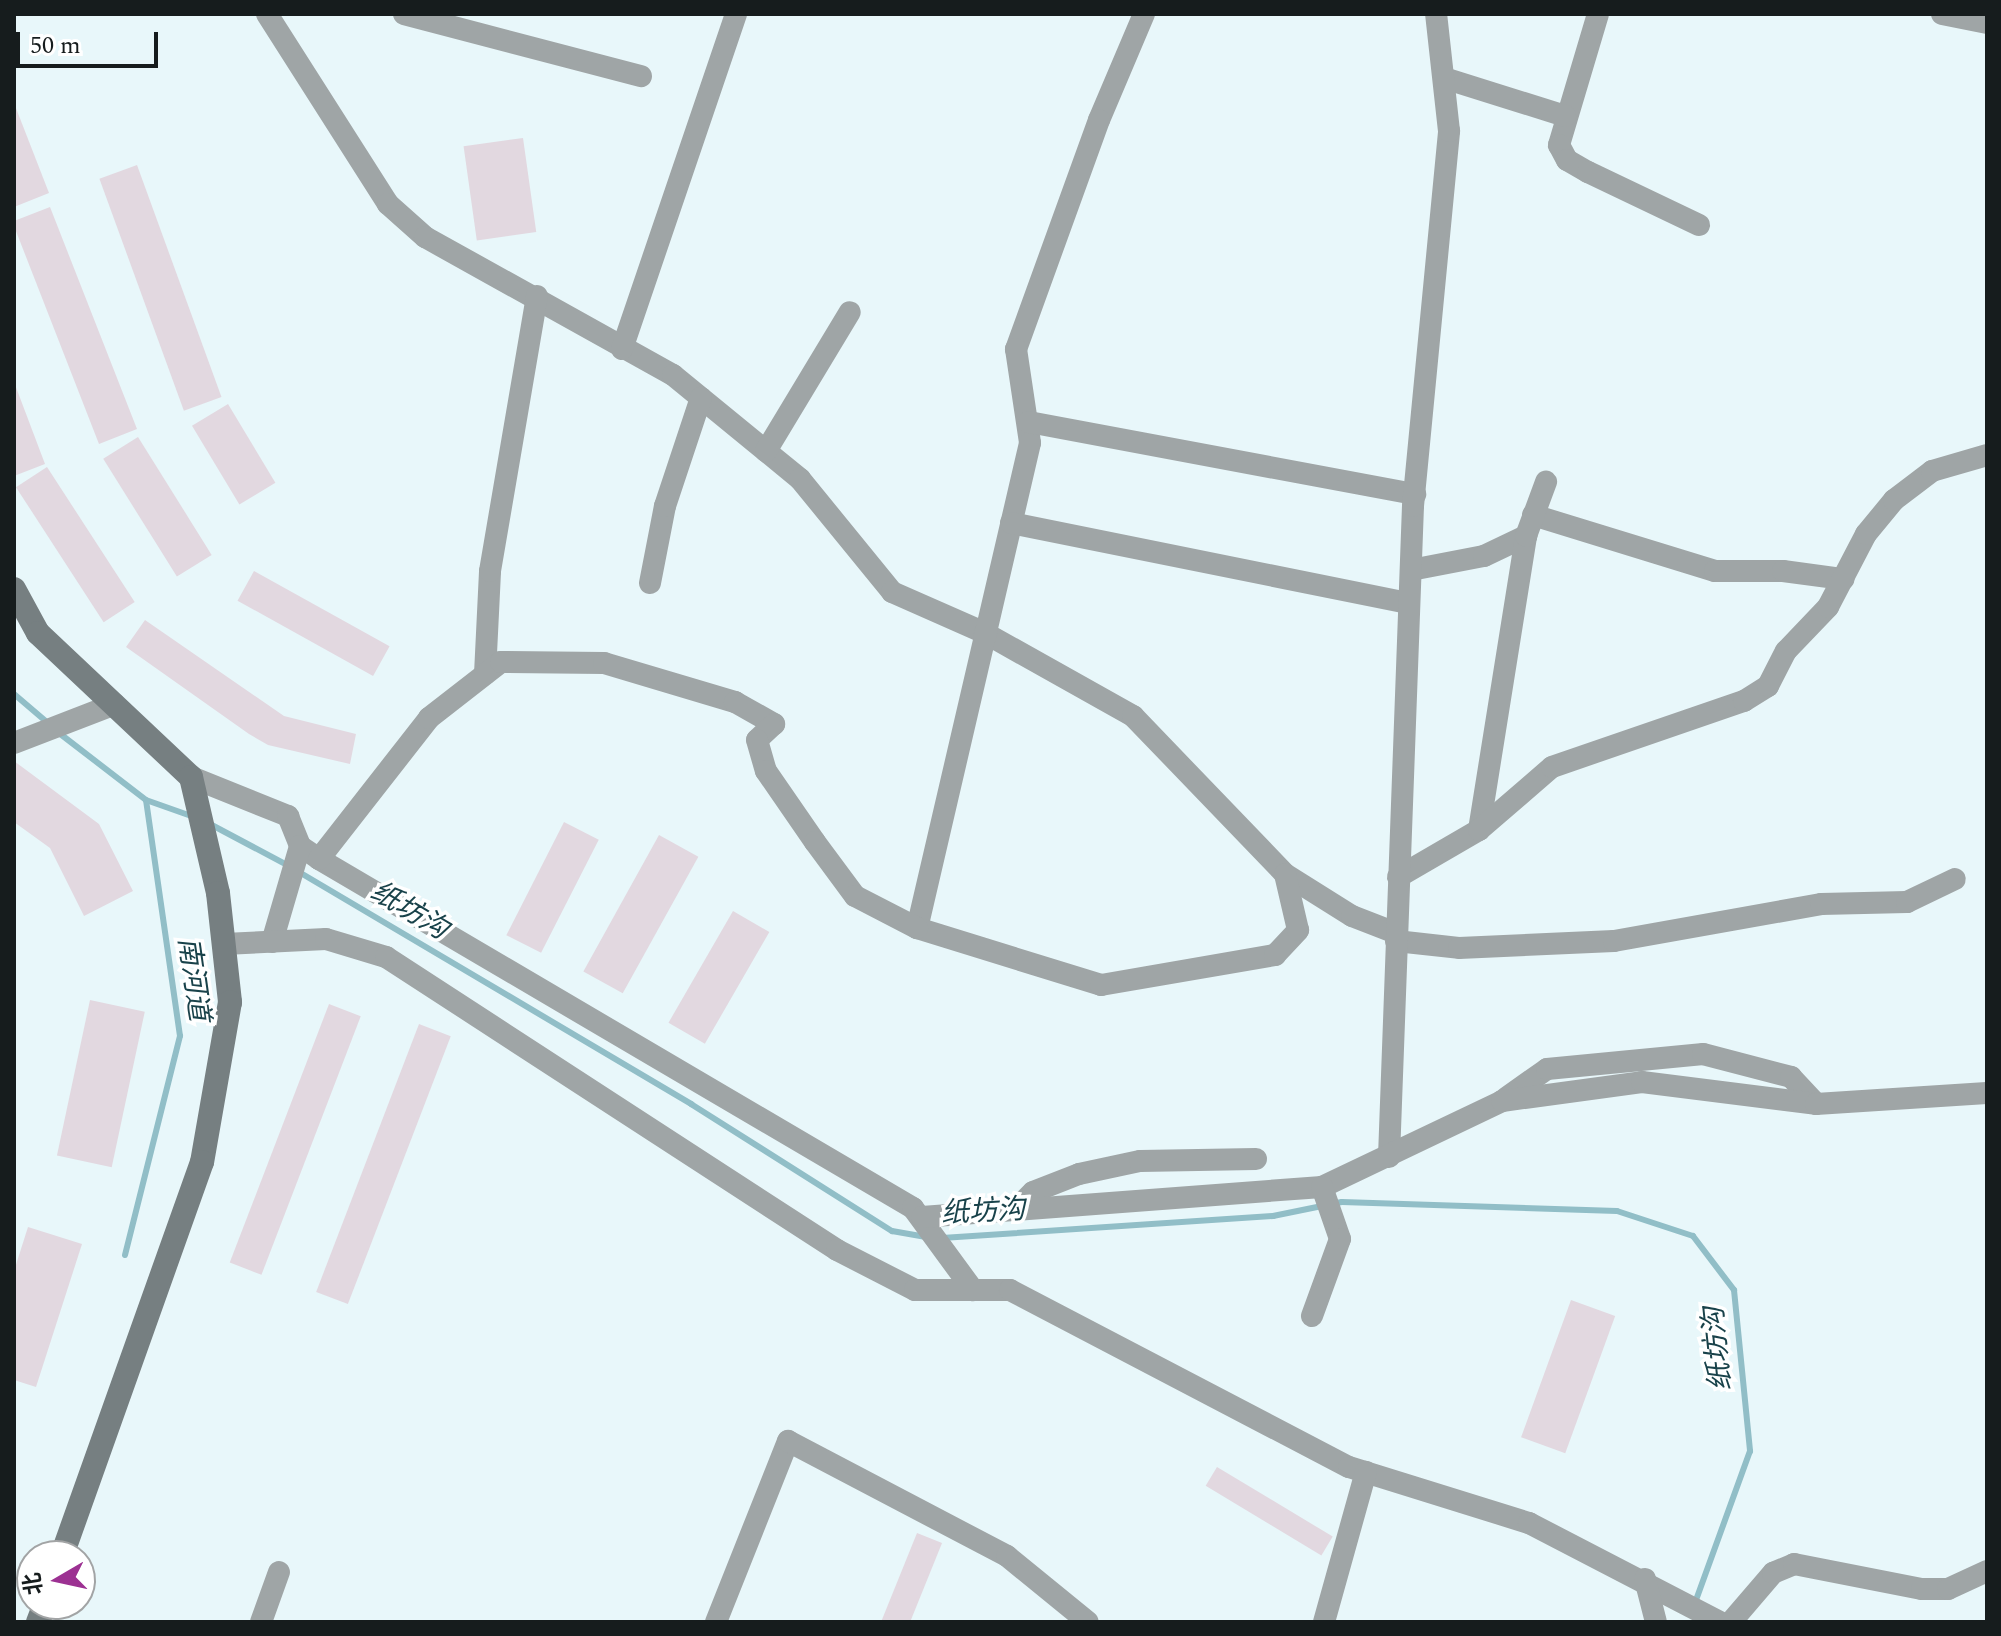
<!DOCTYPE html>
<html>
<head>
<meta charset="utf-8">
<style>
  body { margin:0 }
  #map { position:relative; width:2001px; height:1636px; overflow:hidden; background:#e8f7fa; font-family:Spectral,"Noto Sans SC",serif }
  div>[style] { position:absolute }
  .stream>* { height:6px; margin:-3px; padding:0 3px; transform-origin:3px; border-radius:3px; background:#91bec7 }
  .building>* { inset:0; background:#e2d8e0; transform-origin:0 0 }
  .street>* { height:22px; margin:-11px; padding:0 11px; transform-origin:11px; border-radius:11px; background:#9fa5a6 }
  .secondary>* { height:24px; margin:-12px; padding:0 12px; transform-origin:12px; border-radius:12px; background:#767f81 }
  span { translate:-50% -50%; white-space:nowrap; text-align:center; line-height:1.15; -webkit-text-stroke:7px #fff; paint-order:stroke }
  .water-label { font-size:28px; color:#19424a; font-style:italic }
  .frame { position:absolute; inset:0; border:16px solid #161c1d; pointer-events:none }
  .north { position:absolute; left:16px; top:1540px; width:80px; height:80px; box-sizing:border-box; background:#fff; border:2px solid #a2a4a5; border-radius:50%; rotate:261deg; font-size:22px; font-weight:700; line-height:32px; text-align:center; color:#161c1d }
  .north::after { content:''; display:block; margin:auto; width:28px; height:36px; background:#9c3192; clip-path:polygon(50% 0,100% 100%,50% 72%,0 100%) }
  .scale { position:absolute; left:16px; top:32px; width:142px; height:36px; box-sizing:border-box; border:4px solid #161c1d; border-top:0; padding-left:10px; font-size:24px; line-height:28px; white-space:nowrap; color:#161c1d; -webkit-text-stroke:6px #fff; paint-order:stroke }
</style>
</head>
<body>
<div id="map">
  <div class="stream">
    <div style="left:14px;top:694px;width:45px;rotate:40.5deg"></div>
    <div style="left:59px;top:733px;width:110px;rotate:37.6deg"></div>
    <div style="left:146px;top:800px;width:51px;rotate:19.5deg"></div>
    <div style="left:208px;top:823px;width:92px;rotate:28deg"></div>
    <div style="left:299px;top:872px;width:456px;rotate:30.6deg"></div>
    <div style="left:691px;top:1104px;width:238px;rotate:32.3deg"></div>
    <div style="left:892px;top:1231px;width:36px;rotate:10deg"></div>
    <div style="left:942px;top:1238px;width:332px;rotate:-3.8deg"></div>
    <div style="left:1273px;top:1216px;width:70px;rotate:-11.5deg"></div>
    <div style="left:1342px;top:1202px;width:275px;rotate:1.9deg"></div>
    <div style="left:1617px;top:1211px;width:80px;rotate:18.2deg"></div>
    <div style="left:1693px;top:1236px;width:68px;rotate:52.8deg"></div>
    <div style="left:1734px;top:1290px;width:162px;rotate:84.3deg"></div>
    <div style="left:1750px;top:1451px;width:162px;rotate:109.9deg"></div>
    <div style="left:125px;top:1255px;width:226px;rotate:-75.9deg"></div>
    <div style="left:180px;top:1036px;width:238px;rotate:-98.2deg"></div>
  </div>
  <div class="building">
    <div style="clip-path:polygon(14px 103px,49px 193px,14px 207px)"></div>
    <div style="left:523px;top:138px;width:95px;height:60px;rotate:82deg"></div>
    <div style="left:137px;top:165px;width:247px;height:40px;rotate:70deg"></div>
    <div style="clip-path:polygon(50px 207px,137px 429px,99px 444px,14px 226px,14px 221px)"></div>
    <div style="clip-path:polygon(14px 382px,45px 464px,14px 476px)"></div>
    <div style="left:228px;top:404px;width:92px;height:42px;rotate:59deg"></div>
    <div style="left:138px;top:437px;width:139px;height:41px;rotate:58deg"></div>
    <div style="left:47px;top:467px;width:161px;height:37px;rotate:57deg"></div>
    <div style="left:254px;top:571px;width:155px;height:34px;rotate:29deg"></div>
    <div style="clip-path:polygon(145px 620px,284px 716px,356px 734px,350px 764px,268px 745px,249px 734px,126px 647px)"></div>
    <div style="clip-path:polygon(14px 761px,99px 824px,133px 891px,84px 916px,50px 848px,14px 822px)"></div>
    <div style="left:564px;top:822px;width:39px;height:127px;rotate:27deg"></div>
    <div style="left:659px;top:835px;width:45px;height:156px;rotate:29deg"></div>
    <div style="left:733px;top:911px;width:42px;height:129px;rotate:30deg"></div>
    <div style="left:90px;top:1000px;width:56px;height:159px;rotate:12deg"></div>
    <div style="left:329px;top:1004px;width:34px;height:277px;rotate:21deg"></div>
    <div style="left:419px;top:1024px;width:34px;height:287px;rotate:21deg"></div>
    <div style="clip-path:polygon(28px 1227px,82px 1244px,36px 1387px,14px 1380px,14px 1271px)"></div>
    <div style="left:1571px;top:1300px;width:47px;height:146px;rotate:20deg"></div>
    <div style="left:1217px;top:1467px;width:135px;height:22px;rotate:31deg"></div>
    <div style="left:917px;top:1533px;width:27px;height:96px;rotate:22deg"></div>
  </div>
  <div class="street">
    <div style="left:267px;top:14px;width:225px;rotate:57.5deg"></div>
    <div style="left:388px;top:204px;width:50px;rotate:41.7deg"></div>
    <div style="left:425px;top:237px;width:284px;rotate:29.1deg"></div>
    <div style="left:673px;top:375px;width:164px;rotate:39.3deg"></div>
    <div style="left:800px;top:479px;width:146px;rotate:50.8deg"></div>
    <div style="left:892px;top:592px;width:102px;rotate:23.8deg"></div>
    <div style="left:985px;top:633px;width:170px;rotate:29.3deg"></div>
    <div style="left:1133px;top:716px;width:219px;rotate:46.1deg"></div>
    <div style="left:1285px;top:874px;width:79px;rotate:32.1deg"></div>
    <div style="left:1352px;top:916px;width:47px;rotate:21.1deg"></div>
    <div style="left:404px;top:14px;width:245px;rotate:14.7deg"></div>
    <div style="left:1144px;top:14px;width:115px;rotate:113deg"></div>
    <div style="left:1099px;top:120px;width:244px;rotate:109.9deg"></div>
    <div style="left:1016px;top:349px;width:95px;rotate:81.5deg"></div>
    <div style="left:1030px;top:443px;width:498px;rotate:103.1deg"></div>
    <div style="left:917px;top:928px;width:193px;rotate:17.2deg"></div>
    <div style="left:1101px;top:985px;width:177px;rotate:-9.8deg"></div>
    <div style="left:1275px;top:955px;width:34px;rotate:-47deg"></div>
    <div style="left:1298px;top:930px;width:57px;rotate:-103.1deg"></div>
    <div style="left:1598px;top:14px;width:137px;rotate:106.6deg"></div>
    <div style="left:1559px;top:145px;width:17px;rotate:62deg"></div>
    <div style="left:1567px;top:160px;width:24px;rotate:30deg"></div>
    <div style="left:1588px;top:172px;width:123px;rotate:25.5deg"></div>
    <div style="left:1942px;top:14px;width:46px;rotate:11.3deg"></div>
    <div style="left:1444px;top:78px;width:127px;rotate:17.4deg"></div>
    <div style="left:622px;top:349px;width:354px;rotate:-71.2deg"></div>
    <div style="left:1029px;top:422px;width:393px;rotate:10.6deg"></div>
    <div style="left:766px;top:451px;width:162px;rotate:-58.9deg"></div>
    <div style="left:1533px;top:515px;width:190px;rotate:17.1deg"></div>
    <div style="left:1715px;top:571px;width:68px"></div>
    <div style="left:1783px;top:571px;width:61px;rotate:7.6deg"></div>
    <div style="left:1011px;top:523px;width:406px;rotate:11.4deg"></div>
    <div style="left:1411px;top:570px;width:74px;rotate:-10.9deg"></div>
    <div style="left:1484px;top:556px;width:47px;rotate:-25.5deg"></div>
    <div style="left:650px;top:583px;width:78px;rotate:-79deg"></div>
    <div style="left:665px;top:506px;width:114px;rotate:-71.6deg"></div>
    <div style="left:485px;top:674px;width:103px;rotate:-87.2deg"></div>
    <div style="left:490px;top:571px;width:279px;rotate:-80.3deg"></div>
    <div style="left:14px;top:743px;width:108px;rotate:-21.1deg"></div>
    <div style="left:191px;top:777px;width:105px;rotate:21.9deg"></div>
    <div style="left:288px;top:816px;width:32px;rotate:68deg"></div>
    <div style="left:300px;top:846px;width:23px;rotate:34deg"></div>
    <div style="left:319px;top:859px;width:689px;rotate:30.44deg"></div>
    <div style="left:913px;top:1208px;width:102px;rotate:53.8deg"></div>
    <div style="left:1479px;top:830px;width:298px;rotate:-80.9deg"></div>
    <div style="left:1526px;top:536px;width:58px;rotate:-69.7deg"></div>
    <div style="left:319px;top:859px;width:179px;rotate:-52deg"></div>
    <div style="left:429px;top:718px;width:91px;rotate:-37.9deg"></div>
    <div style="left:501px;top:662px;width:103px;rotate:0.6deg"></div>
    <div style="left:604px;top:663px;width:137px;rotate:16.6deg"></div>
    <div style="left:735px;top:702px;width:45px;rotate:29.4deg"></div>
    <div style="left:774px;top:724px;width:23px;rotate:137deg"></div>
    <div style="left:757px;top:740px;width:32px;rotate:74deg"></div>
    <div style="left:766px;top:771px;width:86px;rotate:55.4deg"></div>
    <div style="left:815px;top:842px;width:67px;rotate:53.5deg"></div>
    <div style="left:855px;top:896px;width:70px;rotate:27.3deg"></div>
    <div style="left:1398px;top:877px;width:94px;rotate:-30.1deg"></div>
    <div style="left:1479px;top:830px;width:96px;rotate:-40.8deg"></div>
    <div style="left:1552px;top:767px;width:203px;rotate:-19deg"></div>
    <div style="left:1744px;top:701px;width:28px;rotate:-32deg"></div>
    <div style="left:1768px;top:686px;width:39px;rotate:-63deg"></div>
    <div style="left:1786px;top:651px;width:61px;rotate:-46.3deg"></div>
    <div style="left:1828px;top:607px;width:82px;rotate:-62.5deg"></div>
    <div style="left:1866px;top:534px;width:44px;rotate:-50.5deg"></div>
    <div style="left:1894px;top:500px;width:48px;rotate:-37.3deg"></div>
    <div style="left:1932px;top:471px;width:57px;rotate:-16.2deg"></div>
    <div style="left:1396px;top:941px;width:63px;rotate:6.3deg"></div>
    <div style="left:1459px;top:948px;width:155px;rotate:-2.6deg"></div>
    <div style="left:1614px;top:941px;width:210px;rotate:-10.1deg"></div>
    <div style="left:1821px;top:904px;width:86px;rotate:-1.3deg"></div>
    <div style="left:1907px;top:902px;width:53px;rotate:-25.6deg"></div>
    <div style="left:272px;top:942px;width:100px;rotate:-73.7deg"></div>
    <div style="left:224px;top:944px;width:102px;rotate:-2.8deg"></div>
    <div style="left:326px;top:939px;width:63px;rotate:16.7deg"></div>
    <div style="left:386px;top:957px;width:538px;rotate:33.01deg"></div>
    <div style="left:837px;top:1250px;width:88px;rotate:27.1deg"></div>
    <div style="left:915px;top:1290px;width:95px"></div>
    <div style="left:1010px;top:1290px;width:382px;rotate:27.6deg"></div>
    <div style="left:1349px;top:1467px;width:189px;rotate:17.3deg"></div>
    <div style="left:1529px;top:1523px;width:215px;rotate:27.4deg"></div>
    <div style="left:1506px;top:1098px;width:50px;rotate:-35.3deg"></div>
    <div style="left:1547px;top:1069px;width:157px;rotate:-5.5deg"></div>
    <div style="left:1703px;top:1054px;width:91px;rotate:14.6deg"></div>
    <div style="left:1791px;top:1077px;width:37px;rotate:47deg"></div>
    <div style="left:1389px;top:1157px;width:651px;rotate:-87.89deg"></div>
    <div style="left:1413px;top:506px;width:377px;rotate:-84.5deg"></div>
    <div style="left:1449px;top:131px;width:118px;rotate:-96.3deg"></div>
    <div style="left:1322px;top:1187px;width:199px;rotate:-25.5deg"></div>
    <div style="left:1502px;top:1101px;width:141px;rotate:-7.7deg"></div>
    <div style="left:1642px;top:1082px;width:175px;rotate:7.2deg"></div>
    <div style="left:1816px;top:1104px;width:171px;rotate:-3.7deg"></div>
    <div style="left:1015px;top:1210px;width:25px;rotate:-45deg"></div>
    <div style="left:1033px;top:1192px;width:49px;rotate:-21.4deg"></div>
    <div style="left:1079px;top:1174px;width:62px;rotate:-12deg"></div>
    <div style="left:1140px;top:1161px;width:116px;rotate:-1deg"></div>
    <div style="left:922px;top:1217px;width:401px;rotate:-4.3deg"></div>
    <div style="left:1322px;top:1187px;width:55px;rotate:70.9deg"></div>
    <div style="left:1340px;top:1239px;width:82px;rotate:110deg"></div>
    <div style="left:1645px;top:1579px;width:44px;rotate:75.7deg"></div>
    <div style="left:261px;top:1622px;width:53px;rotate:-70.2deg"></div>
    <div style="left:716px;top:1622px;width:195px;rotate:-68.3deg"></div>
    <div style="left:788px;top:1441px;width:247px;rotate:27.7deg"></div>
    <div style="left:1007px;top:1556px;width:104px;rotate:39.2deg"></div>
    <div style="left:1324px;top:1622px;width:156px;rotate:-74.4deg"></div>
    <div style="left:1731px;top:1622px;width:65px;rotate:-49.4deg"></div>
    <div style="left:1773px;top:1573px;width:23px;rotate:-23deg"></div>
    <div style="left:1794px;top:1564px;width:130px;rotate:11.1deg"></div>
    <div style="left:1922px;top:1589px;width:26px"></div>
    <div style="left:1948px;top:1589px;width:43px;rotate:-24.8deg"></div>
  </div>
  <div class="secondary">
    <div style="left:14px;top:589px;width:50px;rotate:61.4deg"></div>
    <div style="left:38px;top:633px;width:210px;rotate:43.3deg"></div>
    <div style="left:191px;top:777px;width:119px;rotate:76.9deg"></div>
    <div style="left:218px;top:893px;width:110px;rotate:83.7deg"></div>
    <div style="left:230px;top:1002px;width:162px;rotate:99.9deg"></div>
    <div style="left:202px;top:1162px;width:418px;rotate:109.6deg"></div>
    <div style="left:38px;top:1622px;width:19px;rotate:-69deg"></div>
  </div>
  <div class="water-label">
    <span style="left:409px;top:911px;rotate:31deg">纸坊沟</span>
    <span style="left:193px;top:979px;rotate:82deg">南河道</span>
    <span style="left:983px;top:1212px;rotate:-3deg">纸坊沟</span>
    <span style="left:1718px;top:1349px;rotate:-96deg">纸坊沟</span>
  </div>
  <div class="frame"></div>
  <div class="north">北</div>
  <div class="scale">50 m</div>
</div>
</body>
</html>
